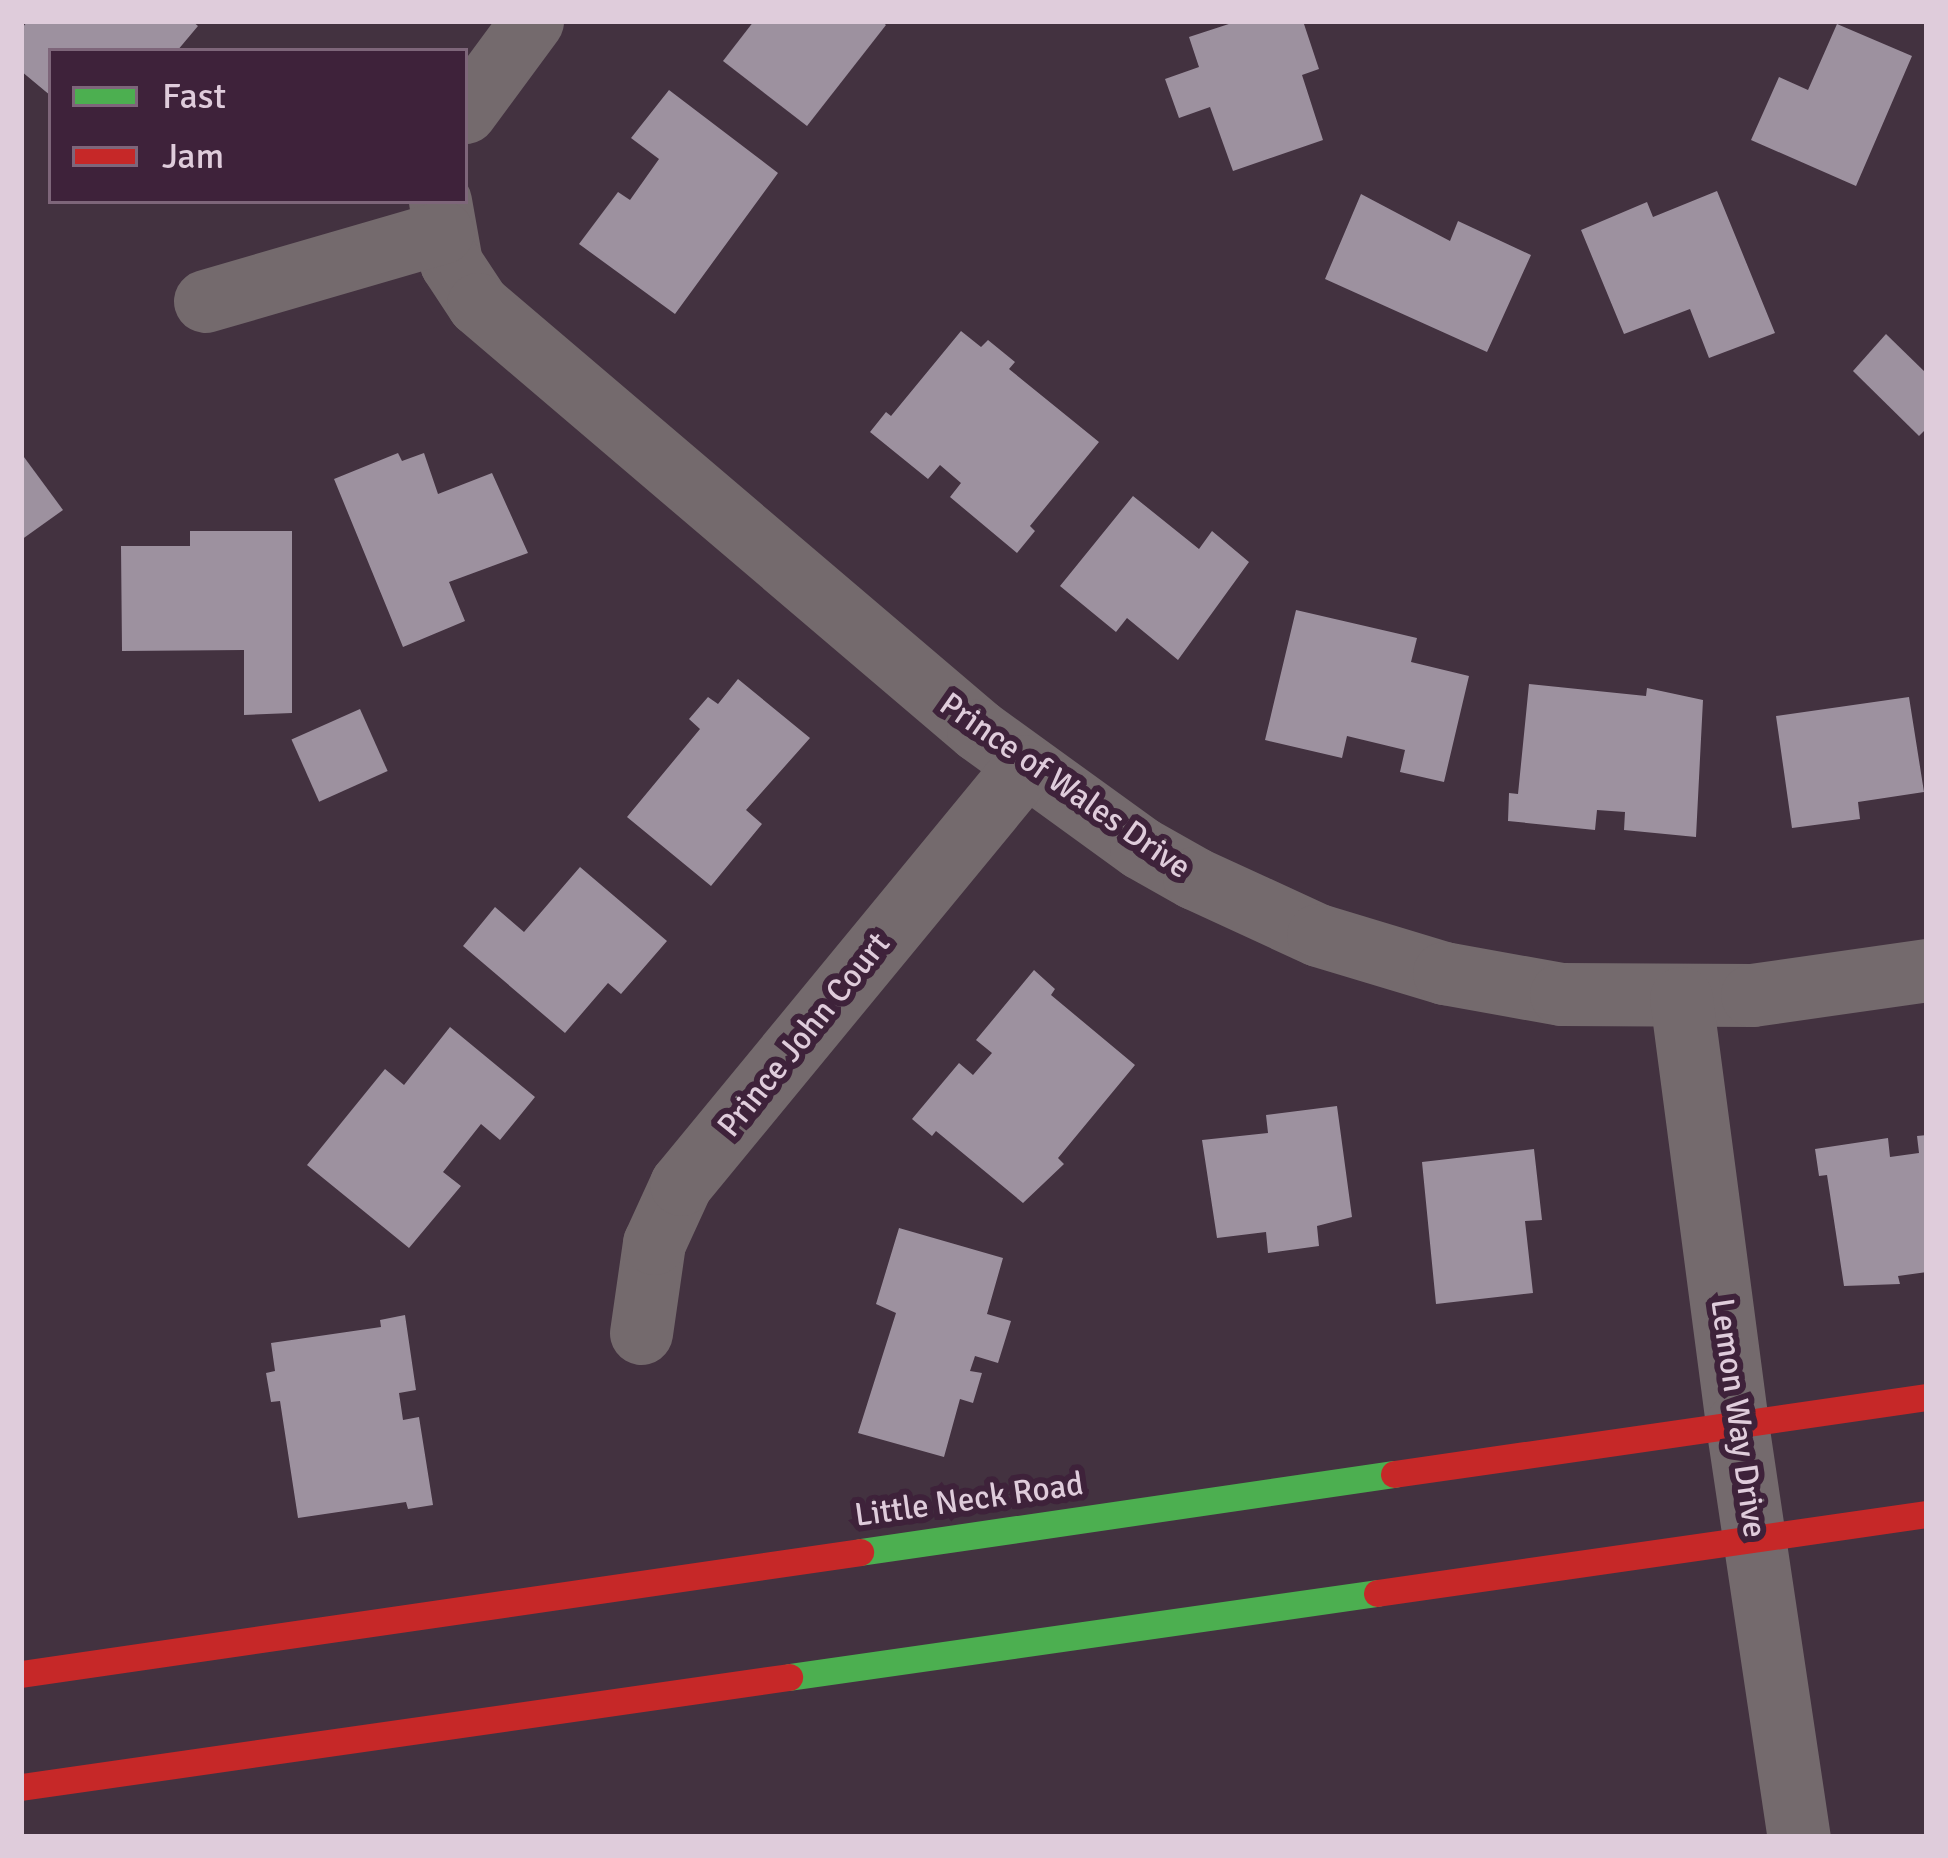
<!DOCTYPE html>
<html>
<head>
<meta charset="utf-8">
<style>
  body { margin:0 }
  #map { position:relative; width:1948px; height:1858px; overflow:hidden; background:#433240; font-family:Signika,sans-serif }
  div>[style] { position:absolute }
  .building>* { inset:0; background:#9d919f; transform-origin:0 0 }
  .street>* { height:63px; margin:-31.5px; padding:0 31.5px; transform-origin:31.5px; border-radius:31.5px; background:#746a6d }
  .fast>* { height:27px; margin:-13.5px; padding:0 13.5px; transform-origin:13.5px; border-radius:13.5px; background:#4caf50 }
  .jam>* { height:27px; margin:-13.5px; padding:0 13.5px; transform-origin:13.5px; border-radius:13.5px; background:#c62828 }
  span { translate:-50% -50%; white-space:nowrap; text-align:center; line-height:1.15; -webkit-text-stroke:12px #3e223a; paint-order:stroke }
  .street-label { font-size:33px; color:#dfccdb }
  .frame { position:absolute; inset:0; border:24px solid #dfccdb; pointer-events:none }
  .legend { position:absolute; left:48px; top:48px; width:420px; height:156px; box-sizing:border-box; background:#3e223a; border:3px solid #7e667a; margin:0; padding:15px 21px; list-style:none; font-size:36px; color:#dfccdb }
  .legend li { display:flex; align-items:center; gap:24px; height:60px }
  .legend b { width:60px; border:3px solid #7e667a }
</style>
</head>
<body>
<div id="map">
  <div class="building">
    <div style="clip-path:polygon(28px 21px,192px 21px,198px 26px,177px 51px,51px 51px,51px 96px,21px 71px,21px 29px)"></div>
    <div style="clip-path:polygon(754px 21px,881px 21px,886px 25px,807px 126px,723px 61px)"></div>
    <div style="clip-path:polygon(1238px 21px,1303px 21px,1319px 69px,1302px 75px,1323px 140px,1233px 171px,1210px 107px,1179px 118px,1165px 79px,1199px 67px,1189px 37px)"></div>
    <div style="clip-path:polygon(1837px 24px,1912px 56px,1856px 186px,1751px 140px,1779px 77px,1808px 90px)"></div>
    <div style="clip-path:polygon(669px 90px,778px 173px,675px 314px,579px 244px,618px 192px,630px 200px,659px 159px,631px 138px)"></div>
    <div style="clip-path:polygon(1717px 191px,1775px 333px,1709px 358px,1690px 309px,1624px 334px,1581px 230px,1647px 202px,1653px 217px)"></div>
    <div style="clip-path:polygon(1361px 194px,1450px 241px,1458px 221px,1531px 255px,1487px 352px,1325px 279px)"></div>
    <div style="clip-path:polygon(961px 331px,981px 347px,988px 340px,1015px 362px,1009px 369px,1099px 442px,1030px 526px,1035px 531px,1017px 553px,950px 497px,961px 483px,940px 465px,928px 479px,870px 432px,886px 412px,891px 416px)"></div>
    <div style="clip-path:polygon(1886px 334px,1927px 374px,1927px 428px,1919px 436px,1853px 371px)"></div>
    <div style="clip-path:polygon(21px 453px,63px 510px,21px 540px)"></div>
    <div style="clip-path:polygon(398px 453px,402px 461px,424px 453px,438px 494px,492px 473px,528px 553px,449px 582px,465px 621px,403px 647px,334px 479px)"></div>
    <div style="clip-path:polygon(1133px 496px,1199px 549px,1212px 531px,1249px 562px,1178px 660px,1127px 618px,1116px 632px,1060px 586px)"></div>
    <div style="clip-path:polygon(190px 531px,292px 531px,292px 713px,244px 715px,244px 650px,122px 651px,121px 546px,190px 546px)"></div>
    <div style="clip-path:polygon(1296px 610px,1417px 638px,1411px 662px,1469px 676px,1444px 782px,1400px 772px,1405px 750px,1347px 736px,1342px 758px,1265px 740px)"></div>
    <div style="clip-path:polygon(738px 679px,810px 738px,746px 810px,762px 824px,711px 886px,627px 817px,700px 729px,689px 719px,708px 697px,718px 704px)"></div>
    <div style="clip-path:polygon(1529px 684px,1646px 696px,1647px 688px,1703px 700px,1696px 837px,1624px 830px,1625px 812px,1597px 810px,1595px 830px,1508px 821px,1509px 793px,1518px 794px)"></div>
    <div style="clip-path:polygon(1909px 697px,1924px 792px,1858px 802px,1860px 819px,1792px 828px,1776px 716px)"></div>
    <div style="left:360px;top:709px;width:68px;height:75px;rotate:66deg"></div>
    <div style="clip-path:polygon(580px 867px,667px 941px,621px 994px,608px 983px,565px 1033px,463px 946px,495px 907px,524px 932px)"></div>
    <div style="clip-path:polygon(1034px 970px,1055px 989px,1051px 995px,1135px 1065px,1058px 1158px,1064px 1164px,1023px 1203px,936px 1131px,932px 1136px,912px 1119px,959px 1063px,973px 1075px,992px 1053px,976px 1040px)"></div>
    <div style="clip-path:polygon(450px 1027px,535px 1097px,500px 1140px,481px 1124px,443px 1172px,461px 1186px,409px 1248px,307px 1165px,385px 1069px,404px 1085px)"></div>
    <div style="clip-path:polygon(1337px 1106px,1352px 1217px,1317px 1226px,1319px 1246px,1268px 1253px,1266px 1232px,1217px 1238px,1202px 1140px,1268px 1133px,1266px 1115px)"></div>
    <div style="clip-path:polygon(1927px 1135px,1927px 1272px,1898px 1276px,1900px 1284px,1844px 1286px,1827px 1175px,1819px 1176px,1815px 1149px,1888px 1138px,1890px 1157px,1919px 1153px,1917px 1136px)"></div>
    <div style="clip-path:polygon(1534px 1149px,1542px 1220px,1525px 1221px,1533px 1293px,1436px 1304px,1422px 1162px)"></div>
    <div style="clip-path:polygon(899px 1228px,1003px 1258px,987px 1314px,1011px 1321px,998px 1363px,975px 1356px,970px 1371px,982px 1373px,973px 1403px,960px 1399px,944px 1457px,858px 1433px,896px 1313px,876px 1304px)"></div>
    <div style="clip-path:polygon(405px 1315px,416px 1390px,399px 1393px,403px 1420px,419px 1417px,433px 1505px,408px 1509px,406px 1502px,298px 1518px,280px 1401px,271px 1402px,266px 1373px,275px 1371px,271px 1343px,381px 1327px,380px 1320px)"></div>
  </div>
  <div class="street">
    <div style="left:465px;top:112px;width:113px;rotate:-53.6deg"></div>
    <div style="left:440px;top:201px;width:63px;rotate:79.9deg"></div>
    <div style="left:451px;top:263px;width:49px;rotate:56.6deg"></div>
    <div style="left:478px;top:304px;width:657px;rotate:40.43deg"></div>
    <div style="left:978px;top:730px;width:201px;rotate:35.9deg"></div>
    <div style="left:1141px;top:848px;width:61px;rotate:29.5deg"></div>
    <div style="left:1194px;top:878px;width:136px;rotate:24.7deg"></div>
    <div style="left:1318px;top:935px;width:132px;rotate:16.8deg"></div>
    <div style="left:1444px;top:973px;width:119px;rotate:10.2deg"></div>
    <div style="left:1561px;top:994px;width:191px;rotate:0.3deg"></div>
    <div style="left:1752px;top:995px;width:177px;rotate:-8.1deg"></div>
    <div style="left:205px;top:301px;width:247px;rotate:-16.2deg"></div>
    <div style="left:1681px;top:998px;width:430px;rotate:82.5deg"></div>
    <div style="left:1737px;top:1424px;width:418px;rotate:81.5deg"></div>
    <div style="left:641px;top:1333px;width:91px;rotate:-81.8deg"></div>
    <div style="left:654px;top:1243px;width:65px;rotate:-65.4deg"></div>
    <div style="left:681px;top:1184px;width:541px;rotate:-50.55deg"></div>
  </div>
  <div class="fast">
    <div style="left:860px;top:1552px;width:540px;rotate:-8.31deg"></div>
    <div style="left:789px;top:1677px;width:594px;rotate:-8.13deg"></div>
  </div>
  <div class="jam">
    <div style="left:1394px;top:1474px;width:539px;rotate:-8.22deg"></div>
    <div style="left:1377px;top:1593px;width:556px;rotate:-8.17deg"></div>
    <div style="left:21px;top:1674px;width:848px;rotate:-8.27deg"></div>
    <div style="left:21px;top:1787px;width:776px;rotate:-8.15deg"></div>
  </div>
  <div class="street-label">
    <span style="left:1065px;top:786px;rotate:35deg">Prince of Wales Drive</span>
    <span style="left:804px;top:1035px;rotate:-51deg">Prince John Court</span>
    <span style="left:1738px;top:1418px;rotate:82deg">Lemon Way Drive</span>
    <span style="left:969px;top:1500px;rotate:-8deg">Little Neck Road</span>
  </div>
  <div class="frame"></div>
  <ul class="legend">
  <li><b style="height:15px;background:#4caf50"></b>Fast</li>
  <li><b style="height:15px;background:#c62828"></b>Jam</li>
  </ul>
</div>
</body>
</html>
